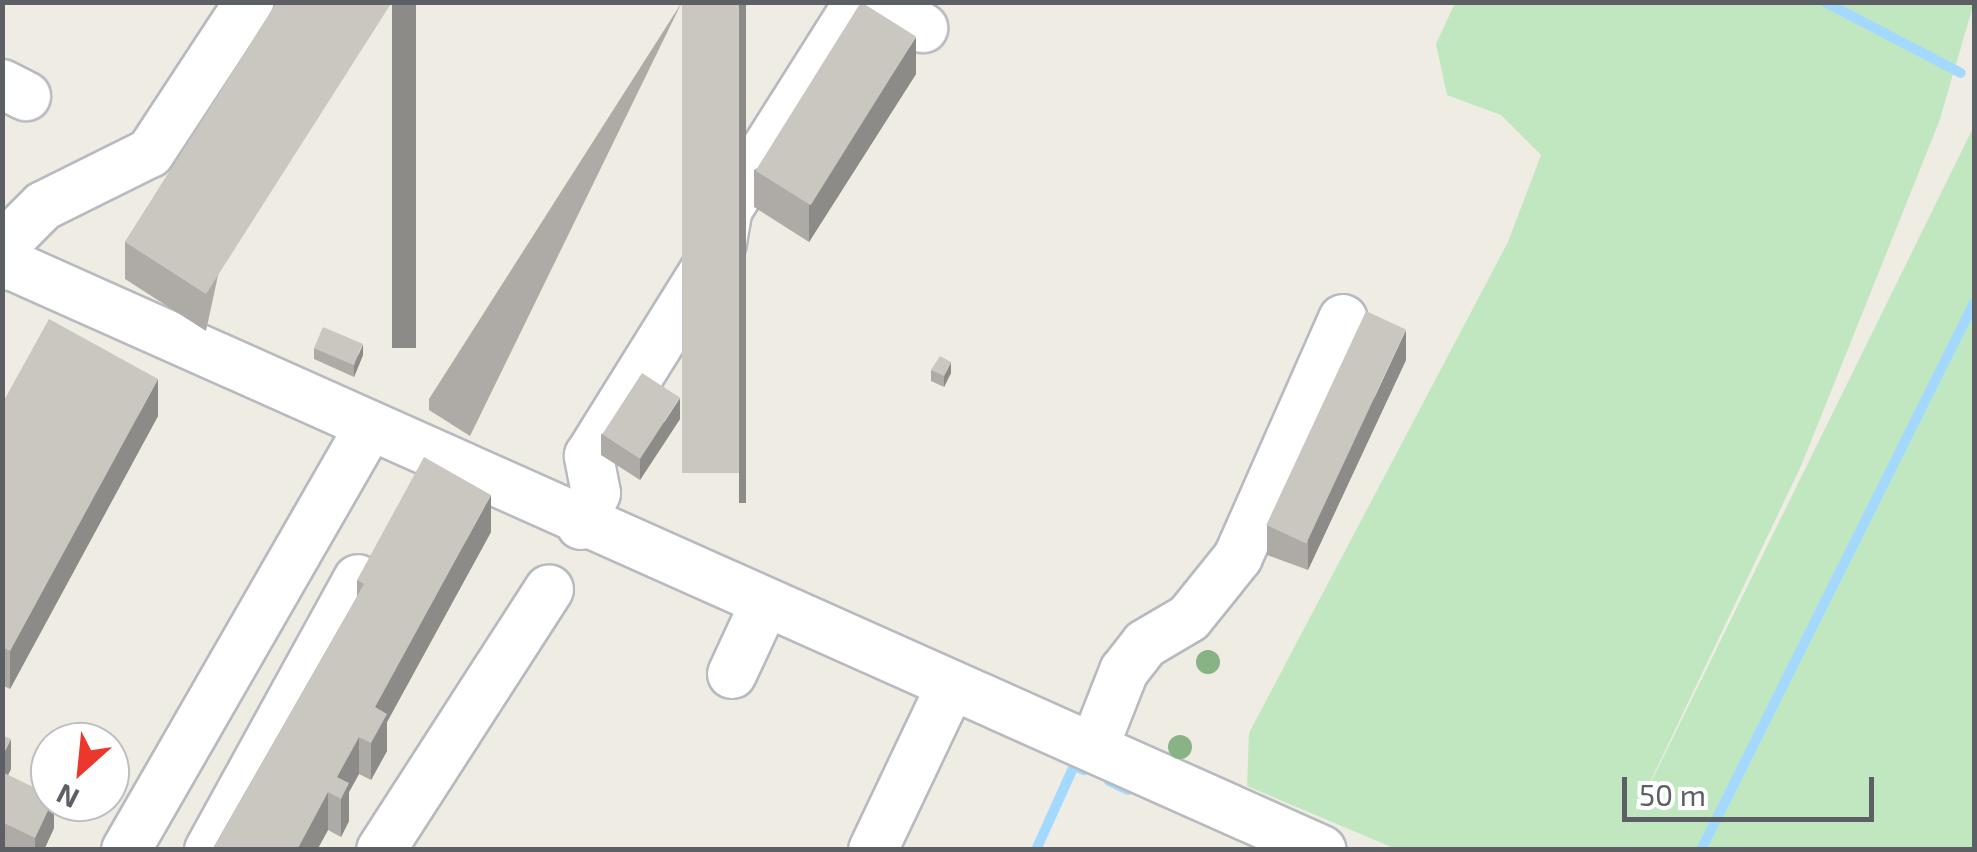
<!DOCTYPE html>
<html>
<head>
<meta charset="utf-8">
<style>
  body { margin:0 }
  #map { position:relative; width:1977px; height:852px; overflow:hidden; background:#efece4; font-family:"Exo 2",sans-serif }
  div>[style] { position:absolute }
  .green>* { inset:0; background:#c1e7c0 }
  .stream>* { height:10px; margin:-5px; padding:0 5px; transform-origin:5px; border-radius:5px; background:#a4d9ff }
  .roads { filter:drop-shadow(2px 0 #b7babe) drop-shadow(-2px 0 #b7babe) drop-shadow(0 2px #b7babe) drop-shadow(0 -2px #b7babe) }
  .minor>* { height:48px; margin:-24px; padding:0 24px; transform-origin:24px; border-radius:24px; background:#fff }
  .trees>* { width:24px; height:24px; margin:-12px; border-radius:50%; background:#88b384 }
  .wall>* { inset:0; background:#aeaba6 }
  .shaded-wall>* { inset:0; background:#8d8b87; transform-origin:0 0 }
  .building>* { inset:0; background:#cac7c1; transform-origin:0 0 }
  span { translate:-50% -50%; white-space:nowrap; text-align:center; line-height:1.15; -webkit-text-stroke:10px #fff; paint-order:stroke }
  .frame { position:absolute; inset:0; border:5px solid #5c6065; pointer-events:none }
  .north { position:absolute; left:30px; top:722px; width:100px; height:100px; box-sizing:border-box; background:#fff; border:2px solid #bebfc1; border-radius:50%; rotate:207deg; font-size:28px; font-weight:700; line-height:40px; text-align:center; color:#5c6065 }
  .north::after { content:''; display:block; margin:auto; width:35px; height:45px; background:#ec372d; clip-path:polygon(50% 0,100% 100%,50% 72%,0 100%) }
  .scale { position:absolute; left:1622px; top:777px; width:252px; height:45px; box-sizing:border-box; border:5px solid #5c6065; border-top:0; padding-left:12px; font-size:30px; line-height:35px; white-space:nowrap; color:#5c6065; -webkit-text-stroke:8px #fff; paint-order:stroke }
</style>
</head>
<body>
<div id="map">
  <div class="green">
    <div style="clip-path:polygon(1455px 3px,1974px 3px,1939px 122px,1801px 466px,1621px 843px,1974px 126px,1974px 849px,1396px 849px,1247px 786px,1249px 733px,1508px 242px,1541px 155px,1501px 115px,1447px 95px,1436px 44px)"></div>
  </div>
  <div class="stream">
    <div style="left:1825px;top:2px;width:153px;rotate:27.6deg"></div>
    <div style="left:1109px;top:781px;width:21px;rotate:25deg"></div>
    <div style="left:1036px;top:850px;width:92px;rotate:-65.7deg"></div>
    <div style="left:1074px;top:766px;width:11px;rotate:22deg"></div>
    <div style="left:1701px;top:850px;width:611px;rotate:-63.48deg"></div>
  </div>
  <div class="roads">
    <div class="minor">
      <div style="left:883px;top:2px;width:48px;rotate:33deg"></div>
      <div style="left:2px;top:84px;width:27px;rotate:27deg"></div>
      <div style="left:2px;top:261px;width:1445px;rotate:24.05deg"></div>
      <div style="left:2px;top:266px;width:31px;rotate:-71deg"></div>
      <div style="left:12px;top:237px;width:44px;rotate:-45deg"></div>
      <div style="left:43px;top:206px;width:119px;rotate:-26.4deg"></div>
      <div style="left:150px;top:153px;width:181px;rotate:-56.7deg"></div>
      <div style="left:581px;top:525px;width:35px;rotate:-65deg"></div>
      <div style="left:596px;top:493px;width:38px;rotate:-101deg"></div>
      <div style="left:589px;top:456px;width:252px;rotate:-58.1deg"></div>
      <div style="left:722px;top:242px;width:34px;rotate:-80deg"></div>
      <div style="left:728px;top:209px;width:245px;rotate:-57.7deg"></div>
      <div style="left:732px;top:674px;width:76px;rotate:-65.1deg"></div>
      <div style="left:1094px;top:747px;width:82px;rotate:-68.5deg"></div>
      <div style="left:1124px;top:671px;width:34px;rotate:-52deg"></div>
      <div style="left:1145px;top:644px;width:51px;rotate:-30.6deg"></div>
      <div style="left:1189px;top:618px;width:78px;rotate:-51.2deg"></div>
      <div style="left:1238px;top:557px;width:260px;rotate:-66.2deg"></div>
      <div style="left:126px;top:850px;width:487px;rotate:-60.1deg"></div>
      <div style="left:209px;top:850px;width:309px;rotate:-61.2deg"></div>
      <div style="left:381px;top:850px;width:310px;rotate:-57.2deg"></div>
      <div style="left:873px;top:850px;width:182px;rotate:-64.6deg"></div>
    </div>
  </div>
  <div class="trees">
    <div style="left:1208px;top:662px"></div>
    <div style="left:1180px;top:747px"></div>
  </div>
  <div class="wall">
    <div style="clip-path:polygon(277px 2px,206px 331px,125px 279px,125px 242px)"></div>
    <div style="clip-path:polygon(682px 2px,470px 436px,429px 410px,429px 399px)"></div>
    <div style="clip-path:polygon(916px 74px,809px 242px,754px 207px,754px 170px)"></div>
    <div style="clip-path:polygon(314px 348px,363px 355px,354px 377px,314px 359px)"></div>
    <div style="clip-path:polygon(1406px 360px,1308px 570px,1267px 555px,1267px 525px)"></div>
    <div style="clip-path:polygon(931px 370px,951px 373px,944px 387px,931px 381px)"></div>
    <div style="clip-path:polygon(2px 404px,158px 416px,10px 689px,2px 685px)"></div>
    <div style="clip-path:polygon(680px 419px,640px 480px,601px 455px,601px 434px)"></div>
    <div style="clip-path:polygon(491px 532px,387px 722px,387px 751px,371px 780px,359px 774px,349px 792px,349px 821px,341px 837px,328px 830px,317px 850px,212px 850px,357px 597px,357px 580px)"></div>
    <div style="clip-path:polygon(2px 735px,11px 769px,8px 775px,54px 802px,54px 828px,44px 850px,2px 850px)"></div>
  </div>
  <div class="shaded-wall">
    <div style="left:392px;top:2px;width:24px;height:346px"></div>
    <div style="left:739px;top:2px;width:7px;height:501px"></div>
    <div style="clip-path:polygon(916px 37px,916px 74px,809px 242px,809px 204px)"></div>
    <div style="clip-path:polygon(1406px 330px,1406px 360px,1308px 570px,1308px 540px)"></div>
    <div style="clip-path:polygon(363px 344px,363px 355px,354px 377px,354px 366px)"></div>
    <div style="clip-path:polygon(951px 362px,951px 373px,944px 387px,944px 376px)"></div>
    <div style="clip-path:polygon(158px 379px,158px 416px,10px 689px,10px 651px)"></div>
    <div style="clip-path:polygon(680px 398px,680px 419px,640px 480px,640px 459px)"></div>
    <div style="clip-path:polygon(491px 495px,491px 532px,387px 722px,387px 751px,371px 780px,371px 743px,375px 707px)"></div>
    <div style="clip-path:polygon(359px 737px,359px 774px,349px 792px,349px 821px,341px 837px,341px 799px,337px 777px)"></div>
    <div style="clip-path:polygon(11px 739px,11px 769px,2px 787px,2px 757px)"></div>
    <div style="clip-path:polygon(328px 792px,328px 830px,317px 850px,297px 850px)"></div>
    <div style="clip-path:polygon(52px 802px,54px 802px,54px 828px,44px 850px,35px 850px,35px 838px)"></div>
  </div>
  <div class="building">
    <div style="clip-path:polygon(277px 2px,392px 2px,206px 294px,125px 242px)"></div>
    <div style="left:682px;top:2px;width:57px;height:471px"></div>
    <div style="left:861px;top:2px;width:65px;height:199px;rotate:32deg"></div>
    <div style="left:1366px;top:311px;width:44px;height:236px;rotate:25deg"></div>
    <div style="clip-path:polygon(49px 319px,158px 379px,10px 651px,2px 647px,2px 404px)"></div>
    <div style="left:323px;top:327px;width:43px;height:23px;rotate:23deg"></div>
    <div style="clip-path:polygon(940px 356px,951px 362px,944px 376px,931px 370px)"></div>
    <div style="left:642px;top:373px;width:45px;height:73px;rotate:33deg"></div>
    <div style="clip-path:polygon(424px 457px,491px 495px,375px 707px,387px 714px,371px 743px,359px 737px,337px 777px,349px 783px,341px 799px,328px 792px,297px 850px,212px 850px,364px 584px,357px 580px)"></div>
    <div style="clip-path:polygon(2px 735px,11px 739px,2px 757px)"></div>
    <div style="clip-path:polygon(2px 772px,50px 795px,50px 802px,52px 802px,35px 838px,2px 822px)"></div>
  </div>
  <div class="frame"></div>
  <div class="north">N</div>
  <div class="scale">50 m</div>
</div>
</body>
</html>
